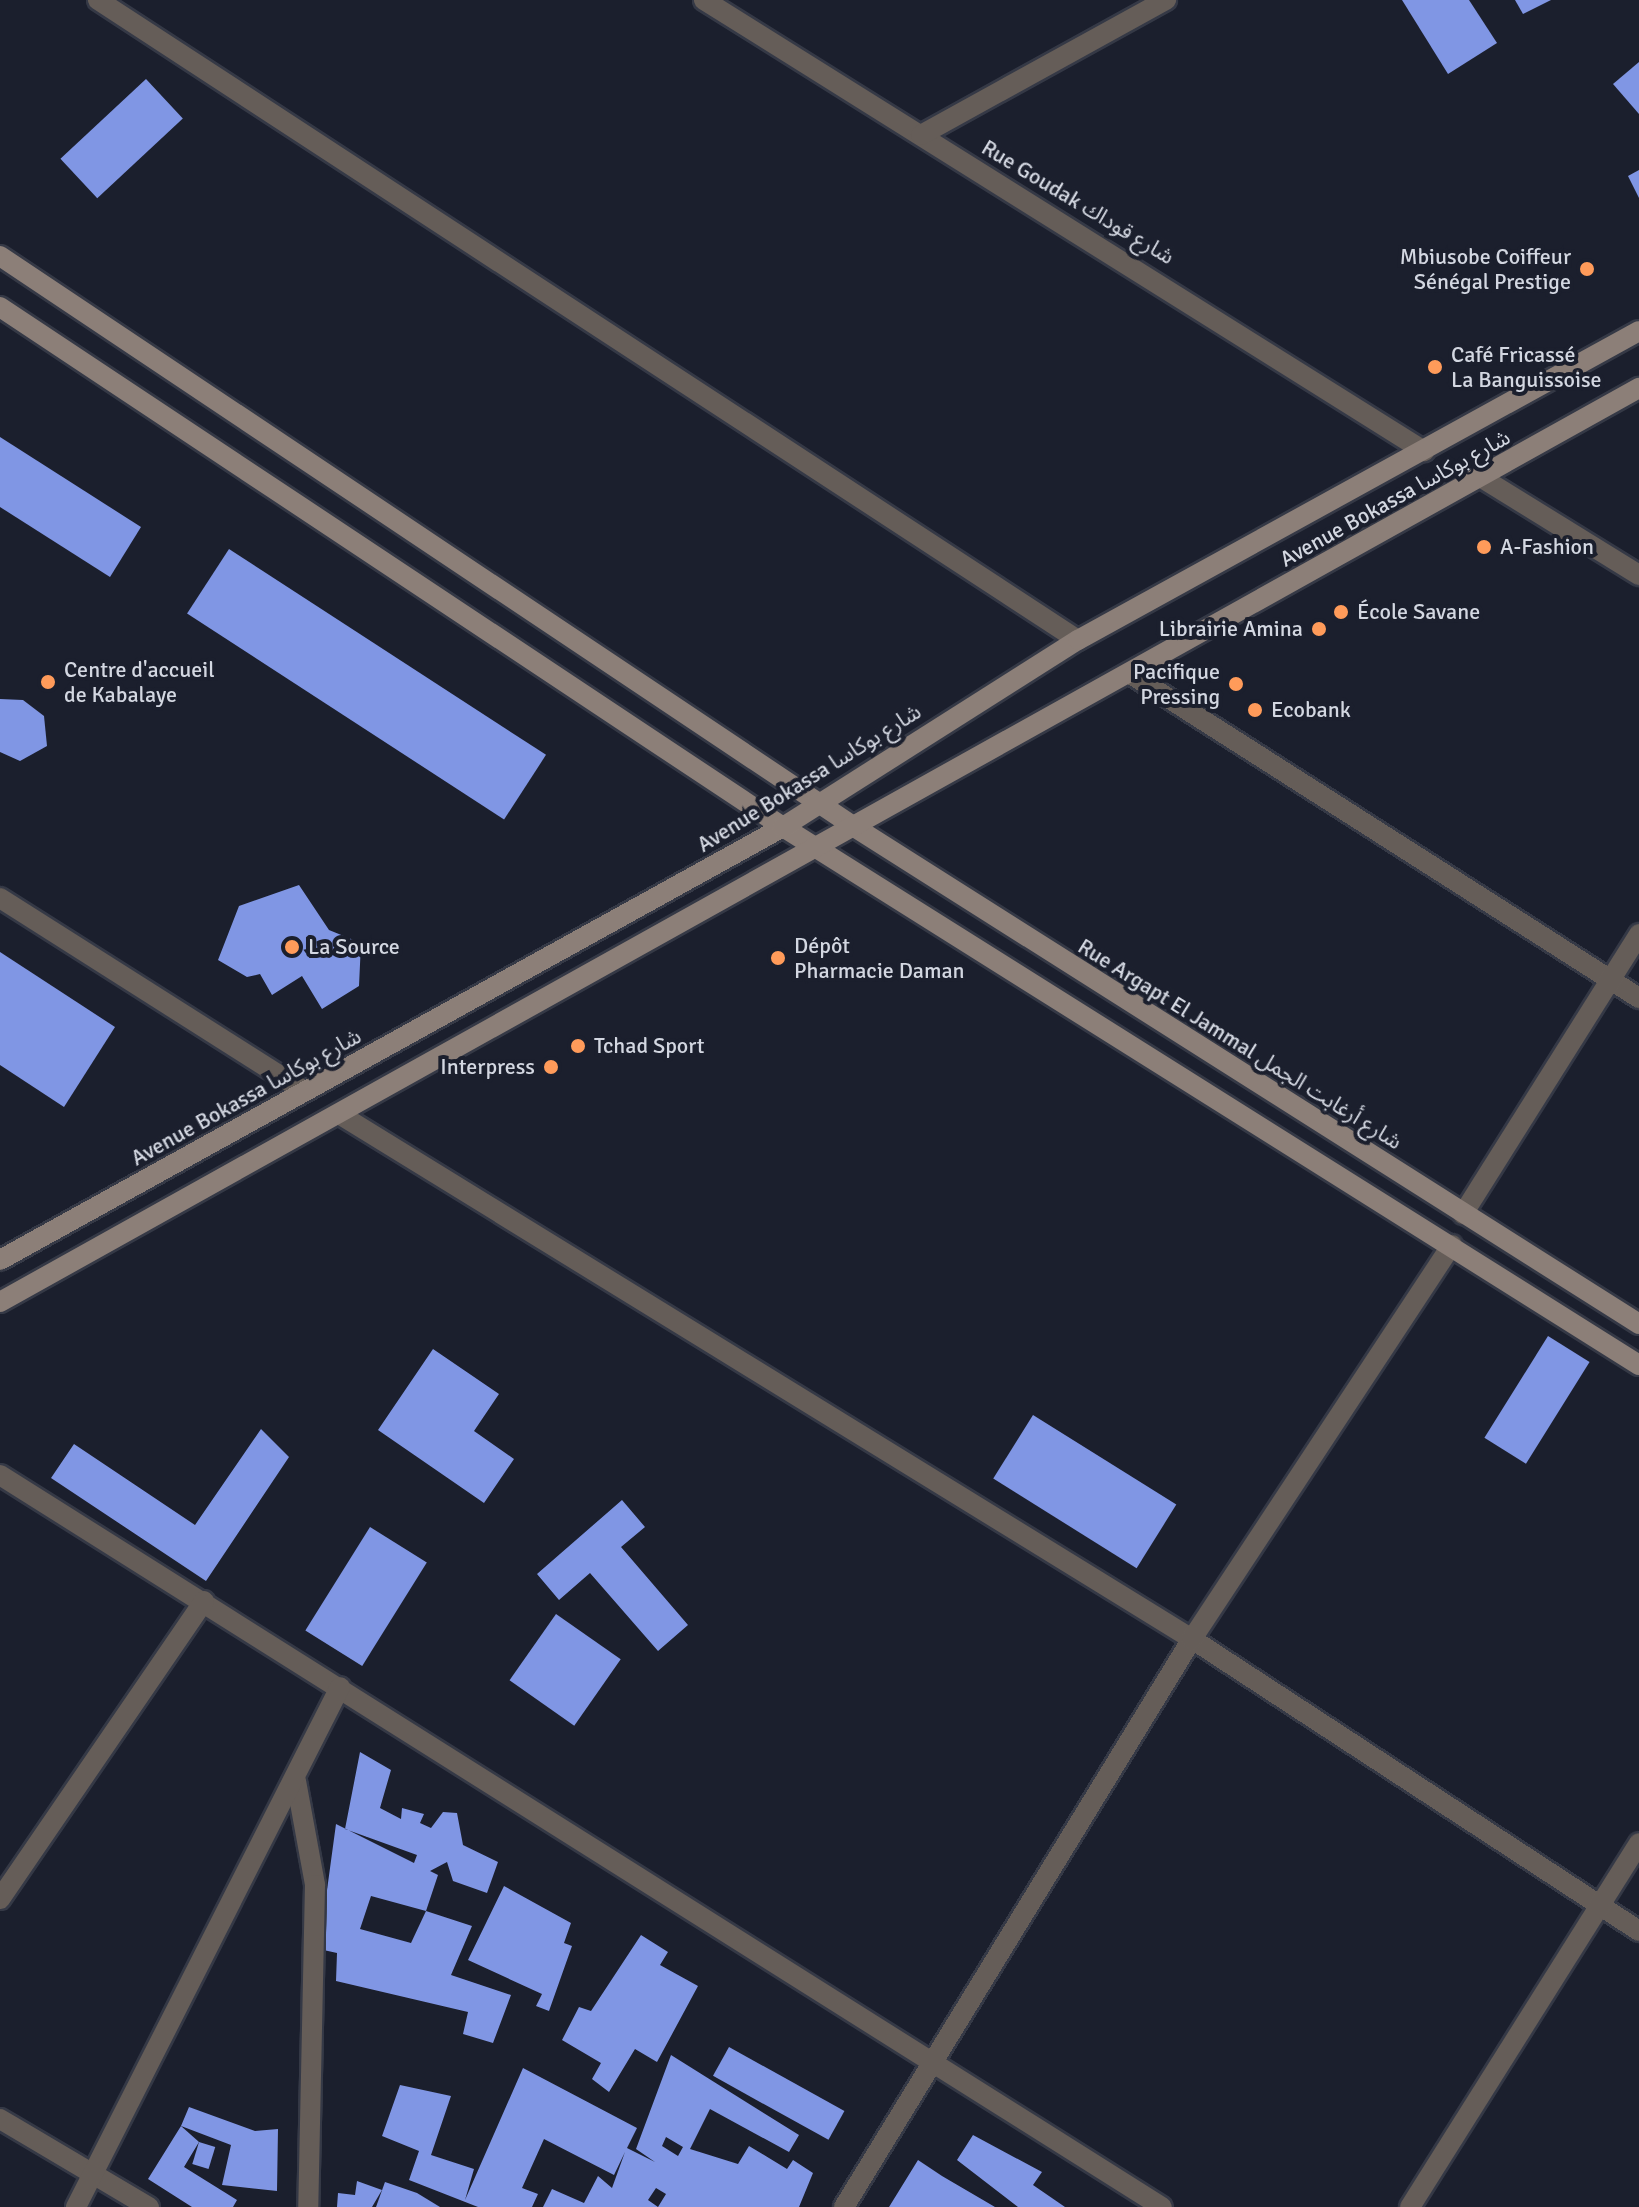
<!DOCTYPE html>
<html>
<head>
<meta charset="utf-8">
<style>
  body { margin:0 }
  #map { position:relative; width:1639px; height:2207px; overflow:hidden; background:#1b1f2d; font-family:Signika,"Noto Sans Arabic",sans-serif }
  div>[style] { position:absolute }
  .building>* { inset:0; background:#8096e4; transform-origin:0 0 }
  .roads { filter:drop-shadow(2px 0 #353946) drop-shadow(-2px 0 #353946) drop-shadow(0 2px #353946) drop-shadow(0 -2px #353946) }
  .street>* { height:20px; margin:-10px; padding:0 10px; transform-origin:10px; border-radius:10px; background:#655d58 }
  .secondary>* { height:20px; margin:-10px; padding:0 10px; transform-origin:10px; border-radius:10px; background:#8c7f78 }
  .dots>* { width:22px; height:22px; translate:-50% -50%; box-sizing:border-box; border:4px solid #1b1f2d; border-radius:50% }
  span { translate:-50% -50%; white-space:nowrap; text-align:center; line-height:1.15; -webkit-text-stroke:8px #1b1f2d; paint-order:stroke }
  .street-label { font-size:22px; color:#d3d7e1 }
  .poi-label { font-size:22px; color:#d3d7e1 }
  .right { translate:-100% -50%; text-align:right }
  .left { translate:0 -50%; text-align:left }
</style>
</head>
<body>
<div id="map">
  <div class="building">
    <div style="clip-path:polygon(1402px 0,1469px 0,1497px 43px,1448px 74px)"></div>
    <div style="clip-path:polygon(1515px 0,1551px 0,1523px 14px)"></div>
    <div style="clip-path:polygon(1639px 62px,1639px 114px,1613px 84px)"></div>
    <div style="left:146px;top:79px;width:54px;height:117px;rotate:47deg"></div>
    <div style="clip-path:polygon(1639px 170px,1639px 198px,1628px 176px)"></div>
    <div style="clip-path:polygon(0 437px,141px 527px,110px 577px,0 507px)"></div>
    <div style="left:229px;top:549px;width:378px;height:77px;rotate:33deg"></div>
    <div style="clip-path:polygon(0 699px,23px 700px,44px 716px,47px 746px,20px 761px,0 752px)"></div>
    <div style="clip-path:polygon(299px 885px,329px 930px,361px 943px,359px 986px,322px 1009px,302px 976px,272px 995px,260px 974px,247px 977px,218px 960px,239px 906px)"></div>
    <div style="clip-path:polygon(0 952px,115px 1027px,64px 1107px,0 1065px)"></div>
    <div style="left:1548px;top:1336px;width:49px;height:120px;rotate:32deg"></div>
    <div style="clip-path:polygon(433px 1349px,499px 1394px,474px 1431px,514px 1459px,484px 1503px,378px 1430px)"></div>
    <div style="left:1033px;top:1415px;width:169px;height:75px;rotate:32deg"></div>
    <div style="clip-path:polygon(261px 1429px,289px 1457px,206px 1581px,51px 1478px,74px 1444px,195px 1525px)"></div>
    <div style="clip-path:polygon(622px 1500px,645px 1527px,621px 1547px,688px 1625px,658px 1651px,590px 1573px,559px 1600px,537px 1574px)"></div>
    <div style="left:370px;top:1527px;width:67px;height:122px;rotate:32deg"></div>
    <div style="left:556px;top:1614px;width:79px;height:81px;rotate:35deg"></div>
    <div style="clip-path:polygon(evenodd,360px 1752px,391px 1770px,380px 1808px,401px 1819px,402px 1808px,424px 1814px,420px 1823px,431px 1828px,443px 1812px,457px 1813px,463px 1845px,498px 1862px,487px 1893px,453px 1881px,447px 1862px,430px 1871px,438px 1875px,426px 1911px,472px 1926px,451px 1975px,511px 1995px,493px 2043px,463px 2034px,468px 2012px,336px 1981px,337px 1953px,319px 1949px,336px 1824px,414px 1863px,417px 1855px,345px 1829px,360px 1752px,371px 1896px,426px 1911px,411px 1943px,360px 1929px,371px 1896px)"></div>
    <div style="clip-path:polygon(504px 1886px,571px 1923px,564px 1943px,572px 1946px,549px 2011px,536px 2006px,542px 1994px,468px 1960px)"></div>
    <div style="clip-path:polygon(641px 1935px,668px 1952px,660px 1965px,698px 1986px,657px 2062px,635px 2049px,609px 2092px,592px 2079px,601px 2063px,562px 2040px,579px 2007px,591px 2011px)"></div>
    <div style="left:729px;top:2047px;width:132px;height:33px;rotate:29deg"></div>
    <div style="clip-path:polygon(evenodd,671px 2055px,799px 2135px,789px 2152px,710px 2109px,690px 2149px,738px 2164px,749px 2146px,787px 2169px,793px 2160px,813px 2173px,799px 2207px,543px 2207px,552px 2189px,584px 2203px,598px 2176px,612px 2188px,625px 2152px,614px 2175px,544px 2139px,522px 2188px,538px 2194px,532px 2207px,478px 2207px,409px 2180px,419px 2151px,382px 2136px,400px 2085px,451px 2096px,431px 2155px,474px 2169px,465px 2200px,523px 2068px,637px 2128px,627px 2148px,655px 2162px,636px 2149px,671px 2055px,666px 2137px,683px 2147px,678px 2156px,662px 2146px,666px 2137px,671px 2055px,656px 2188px,666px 2194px,658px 2207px,648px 2200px,656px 2188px)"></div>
    <div style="clip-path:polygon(189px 2107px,255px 2131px,278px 2129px,277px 2191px,222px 2185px,231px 2145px,181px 2126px)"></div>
    <div style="clip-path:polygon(181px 2126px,199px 2142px,184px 2167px,237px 2200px,233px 2207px,192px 2207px,148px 2179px)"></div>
    <div style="clip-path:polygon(973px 2135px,1042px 2172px,1033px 2185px,1065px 2207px,1018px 2207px,957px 2160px)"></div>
    <div style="left:199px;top:2142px;width:17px;height:23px;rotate:17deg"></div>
    <div style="clip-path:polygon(918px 2160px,942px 2176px,995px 2207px,889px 2207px)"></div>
    <div style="clip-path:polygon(357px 2181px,382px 2190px,372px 2207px,337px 2207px,338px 2193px,355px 2195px)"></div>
    <div style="clip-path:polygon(385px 2182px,417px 2193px,440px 2207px,376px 2207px)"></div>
  </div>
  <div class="roads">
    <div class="street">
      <div style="left:98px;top:0;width:1170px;rotate:33.15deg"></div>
      <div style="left:704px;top:0;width:850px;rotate:32.06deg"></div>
      <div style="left:921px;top:135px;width:280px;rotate:-28.9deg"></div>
      <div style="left:1482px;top:478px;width:185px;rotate:31.7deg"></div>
      <div style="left:1129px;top:673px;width:605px;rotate:32.51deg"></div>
      <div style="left:0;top:898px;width:360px;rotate:32.4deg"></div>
      <div style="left:339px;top:1114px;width:1002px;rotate:31.61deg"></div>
      <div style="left:1192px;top:1639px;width:534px;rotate:33.15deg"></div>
      <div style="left:1463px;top:1214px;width:331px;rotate:-57.8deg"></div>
      <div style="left:0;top:1475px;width:1373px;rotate:32.21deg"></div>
      <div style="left:296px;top:1781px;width:106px;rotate:79.6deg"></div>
      <div style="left:315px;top:1885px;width:322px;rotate:91.2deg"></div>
      <div style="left:0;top:1899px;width:361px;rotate:-55.6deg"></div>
      <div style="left:0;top:2119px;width:173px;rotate:30.6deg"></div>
      <div style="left:76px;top:2207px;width:583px;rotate:-63.08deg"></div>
      <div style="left:844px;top:2207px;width:666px;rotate:-58.51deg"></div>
      <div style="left:1192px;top:1639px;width:472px;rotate:-56.6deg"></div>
      <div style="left:1410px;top:2207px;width:430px;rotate:-57.8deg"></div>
    </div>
    <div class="secondary">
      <div style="left:0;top:256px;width:1030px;rotate:33.75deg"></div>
      <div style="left:856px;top:828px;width:927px;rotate:32.35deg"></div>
      <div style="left:0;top:307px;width:940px;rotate:33.59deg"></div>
      <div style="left:783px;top:827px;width:1011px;rotate:32.15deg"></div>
      <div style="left:0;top:1260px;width:895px;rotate:-28.94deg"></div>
      <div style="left:783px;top:827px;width:349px;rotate:-32.4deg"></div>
      <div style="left:1078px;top:640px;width:640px;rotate:-28.85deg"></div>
      <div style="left:0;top:1302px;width:1877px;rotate:-29.15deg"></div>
    </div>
  </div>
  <div class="dots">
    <div style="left:1587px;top:269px;background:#ff9b5a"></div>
    <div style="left:1435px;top:367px;background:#ff9b5a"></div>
    <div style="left:1484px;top:547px;background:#ff9b5a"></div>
    <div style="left:1341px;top:612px;background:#ff9b5a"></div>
    <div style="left:1319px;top:629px;background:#ff9b5a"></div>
    <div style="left:48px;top:682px;background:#ff9b5a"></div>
    <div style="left:1236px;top:684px;background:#ff9b5a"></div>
    <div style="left:1255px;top:710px;background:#ff9b5a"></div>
    <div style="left:292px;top:947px;background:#ff9b5a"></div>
    <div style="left:778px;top:958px;background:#ff9b5a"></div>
    <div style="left:578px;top:1046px;background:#ff9b5a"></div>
    <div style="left:551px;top:1067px;background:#ff9b5a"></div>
  </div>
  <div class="street-label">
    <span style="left:1078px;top:202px;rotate:31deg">Rue Goudak شارع قوداك</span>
    <span style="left:1395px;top:498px;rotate:-29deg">Avenue Bokassa شارع بوكاسا</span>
    <span style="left:809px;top:778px;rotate:-32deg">Avenue Bokassa شارع بوكاسا</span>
    <span style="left:1240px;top:1044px;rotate:32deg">Rue Argapt El Jammal شارع أرغابت الجمل</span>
    <span style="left:246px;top:1097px;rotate:-29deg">Avenue Bokassa شارع بوكاسا</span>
  </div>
  <div class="poi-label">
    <span class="right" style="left:1571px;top:269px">Mbiusobe Coiffeur<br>Sénégal Prestige</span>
    <span class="left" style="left:1451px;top:367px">Café Fricassé<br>La Banguissoise</span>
    <span class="left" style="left:1500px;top:547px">A-Fashion</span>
    <span class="left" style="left:1357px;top:612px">École Savane</span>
    <span class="right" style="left:1303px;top:629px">Librairie Amina</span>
    <span class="left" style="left:64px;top:682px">Centre d'accueil<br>de Kabalaye</span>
    <span class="right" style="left:1220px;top:684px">Pacifique<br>Pressing</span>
    <span class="left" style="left:1271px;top:710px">Ecobank</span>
    <span class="left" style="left:794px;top:958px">Dépôt<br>Pharmacie Daman</span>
    <span class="left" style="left:308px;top:947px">La Source</span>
    <span class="left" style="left:594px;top:1046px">Tchad Sport</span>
    <span class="right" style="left:535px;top:1067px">Interpress</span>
  </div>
</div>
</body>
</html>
